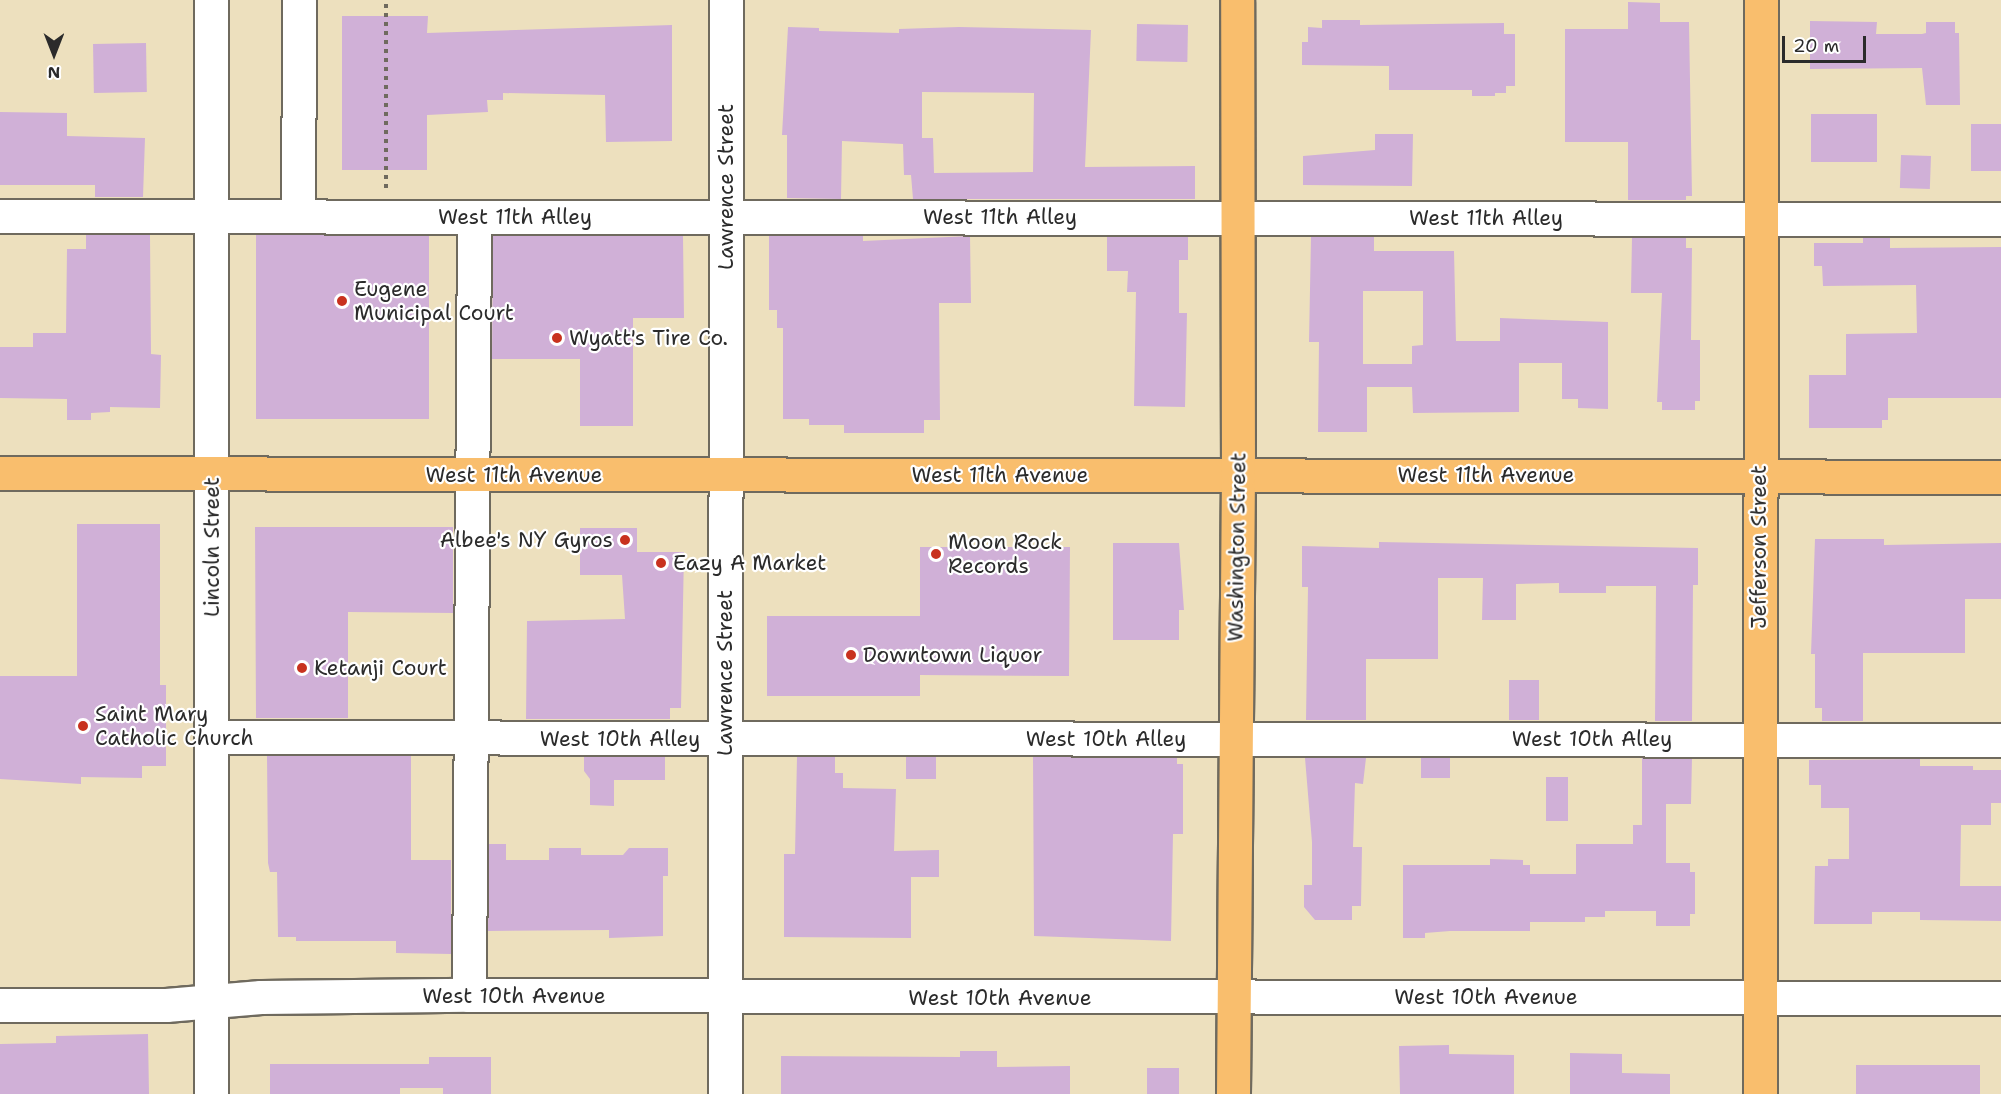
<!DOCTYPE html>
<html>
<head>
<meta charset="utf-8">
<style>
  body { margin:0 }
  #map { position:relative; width:2001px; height:1094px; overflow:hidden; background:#ede0be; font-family:"Shantell Sans",sans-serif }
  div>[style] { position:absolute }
  .building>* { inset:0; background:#d0b0d7; transform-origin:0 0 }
  .path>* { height:4px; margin-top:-2px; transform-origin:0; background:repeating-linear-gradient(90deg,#6f6a5e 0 4.5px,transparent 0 9px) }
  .roads { filter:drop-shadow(2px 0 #6f6a5e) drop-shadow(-2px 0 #6f6a5e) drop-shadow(0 2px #6f6a5e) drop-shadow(0 -2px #6f6a5e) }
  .minor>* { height:33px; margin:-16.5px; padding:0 16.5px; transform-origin:16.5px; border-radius:16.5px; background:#fff }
  .major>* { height:33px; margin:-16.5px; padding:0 16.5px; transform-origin:16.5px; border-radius:16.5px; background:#f9be6d }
  .dots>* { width:16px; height:16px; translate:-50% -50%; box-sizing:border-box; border:3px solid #fff; border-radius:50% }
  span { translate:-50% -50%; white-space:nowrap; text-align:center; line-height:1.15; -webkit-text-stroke:4.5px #fff; paint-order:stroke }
  .street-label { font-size:21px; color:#2b2b2b }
  .poi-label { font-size:21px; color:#2b2b2b }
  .left { translate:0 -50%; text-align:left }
  .right { translate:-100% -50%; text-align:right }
  .north { position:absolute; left:24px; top:24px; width:60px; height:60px; -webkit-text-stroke:4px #fff; paint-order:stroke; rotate:180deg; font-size:16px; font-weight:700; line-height:24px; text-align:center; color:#2b2b2b }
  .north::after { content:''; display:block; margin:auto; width:21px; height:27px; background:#2b2b2b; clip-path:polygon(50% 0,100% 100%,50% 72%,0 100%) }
  .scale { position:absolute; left:1782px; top:36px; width:84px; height:27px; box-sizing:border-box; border:3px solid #2b2b2b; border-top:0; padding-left:8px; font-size:18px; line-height:21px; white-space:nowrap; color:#2b2b2b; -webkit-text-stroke:4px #fff; paint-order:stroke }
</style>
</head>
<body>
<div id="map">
  <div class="building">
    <div style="clip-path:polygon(1628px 2px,1660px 3px,1660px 22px,1689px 22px,1692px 196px,1686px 196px,1686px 200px,1628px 200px,1628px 142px,1565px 142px,1565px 29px,1628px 29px)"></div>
    <div style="clip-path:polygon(342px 16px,428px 16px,427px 33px,672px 25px,672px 141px,606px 142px,605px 95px,503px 93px,503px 100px,487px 100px,488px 112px,427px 115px,427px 170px,342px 170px)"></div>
    <div style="clip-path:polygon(1322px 20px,1360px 20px,1360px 25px,1504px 23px,1504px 34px,1515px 34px,1515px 86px,1506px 86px,1506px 93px,1495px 93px,1495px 96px,1472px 96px,1472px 90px,1389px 90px,1389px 66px,1302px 65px,1302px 42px,1308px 42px,1308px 27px,1322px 28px)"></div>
    <div style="clip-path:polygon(1810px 21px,1877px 22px,1876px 34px,1922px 34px,1926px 33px,1926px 22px,1955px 22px,1955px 33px,1959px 33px,1960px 105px,1926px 105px,1922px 68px,1810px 69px)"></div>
    <div style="left:1137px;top:24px;width:51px;height:37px;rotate:1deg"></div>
    <div style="clip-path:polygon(evenodd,788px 27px,819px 28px,819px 31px,899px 33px,899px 29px,959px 27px,1091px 30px,1085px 167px,1195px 166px,1195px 199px,913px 199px,911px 175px,904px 175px,903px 144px,842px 141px,841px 199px,787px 198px,787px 135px,782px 135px,788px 27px,922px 92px,1034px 93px,1033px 172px,934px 173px,933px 138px,922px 138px,922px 92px)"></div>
    <div style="left:146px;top:43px;width:49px;height:53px;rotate:89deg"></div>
    <div style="clip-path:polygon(0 112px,67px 113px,67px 136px,145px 138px,143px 197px,95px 197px,95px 185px,0 185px)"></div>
    <div style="left:1811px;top:114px;width:66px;height:48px"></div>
    <div style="left:1971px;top:124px;width:30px;height:47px"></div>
    <div style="clip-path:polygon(1375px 134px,1413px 134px,1412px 186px,1303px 185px,1303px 156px,1375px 150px)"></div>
    <div style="left:1901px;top:155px;width:30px;height:33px;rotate:2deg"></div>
    <div style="clip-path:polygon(86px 235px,150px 235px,151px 354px,161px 355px,160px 408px,110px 407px,110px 412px,91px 413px,91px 420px,67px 420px,67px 399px,0 398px,0 347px,33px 347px,33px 333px,66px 333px,67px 249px,86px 249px)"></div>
    <div style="left:256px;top:235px;width:173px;height:184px"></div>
    <div style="clip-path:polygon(493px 235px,683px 236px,684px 318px,633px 318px,633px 426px,580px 426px,580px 359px,492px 359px)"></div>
    <div style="clip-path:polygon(769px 236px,863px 236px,863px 241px,970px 236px,971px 303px,939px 303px,940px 420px,924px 420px,924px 433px,844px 433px,844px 425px,809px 425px,809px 419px,783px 419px,783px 328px,777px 328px,777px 310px,769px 310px)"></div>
    <div style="clip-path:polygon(1107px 236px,1188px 237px,1188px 260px,1179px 260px,1179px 313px,1187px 313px,1185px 407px,1134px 406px,1136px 292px,1127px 292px,1128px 271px,1107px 271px)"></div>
    <div style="clip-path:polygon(evenodd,1311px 237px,1374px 237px,1374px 251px,1454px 251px,1456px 341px,1500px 341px,1500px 318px,1608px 322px,1608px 409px,1578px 408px,1578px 399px,1562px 399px,1562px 363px,1519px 363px,1519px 412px,1413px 413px,1412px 387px,1367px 387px,1367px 432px,1318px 432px,1319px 342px,1309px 342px,1311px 237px,1363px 291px,1423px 291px,1423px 345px,1412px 346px,1412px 364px,1363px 364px,1363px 291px)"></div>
    <div style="clip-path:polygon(1632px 237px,1686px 237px,1686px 248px,1692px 248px,1691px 340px,1700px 340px,1700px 401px,1695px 401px,1695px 410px,1662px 410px,1662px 402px,1657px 402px,1662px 293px,1631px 293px)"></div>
    <div style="clip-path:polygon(1863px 238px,1890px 238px,1890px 248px,2001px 247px,2001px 398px,1888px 398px,1888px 420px,1882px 420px,1882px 428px,1809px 428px,1809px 375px,1846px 375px,1846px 334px,1917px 333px,1916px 285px,1823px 286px,1822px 266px,1814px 266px,1814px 243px,1863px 243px)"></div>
    <div style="clip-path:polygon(77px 524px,160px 524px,160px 685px,166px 685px,166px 766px,142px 766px,142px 778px,81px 777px,81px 784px,0 779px,0 676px,77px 676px)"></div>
    <div style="clip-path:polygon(255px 527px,453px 527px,453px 613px,348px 612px,348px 718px,256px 718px)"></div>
    <div style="clip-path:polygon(580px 528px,637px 528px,637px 552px,684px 552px,681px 708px,670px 708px,670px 719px,526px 719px,527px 621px,625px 619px,622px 575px,580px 575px)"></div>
    <div style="clip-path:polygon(1815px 539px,1884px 539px,1884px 545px,2001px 543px,2001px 599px,1965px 599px,1965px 653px,1863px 653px,1863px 721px,1822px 721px,1822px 708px,1815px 708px,1815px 654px,1811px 654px)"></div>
    <div style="clip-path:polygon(1379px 542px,1698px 548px,1698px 585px,1693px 585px,1692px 721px,1655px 721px,1656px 586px,1606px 586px,1606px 593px,1559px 593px,1559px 583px,1516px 584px,1516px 620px,1482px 620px,1483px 578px,1438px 578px,1438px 659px,1366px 659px,1366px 720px,1306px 720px,1308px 587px,1302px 587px,1302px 546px,1379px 548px)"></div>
    <div style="clip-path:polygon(1113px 543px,1179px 543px,1184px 610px,1179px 610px,1179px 640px,1113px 640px)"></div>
    <div style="clip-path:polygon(920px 547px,1070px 547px,1069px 676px,920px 675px,920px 696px,767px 696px,767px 616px,920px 616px)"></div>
    <div style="left:1539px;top:680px;width:40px;height:30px;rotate:90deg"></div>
    <div style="clip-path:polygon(267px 756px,411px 756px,411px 860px,451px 860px,451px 954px,396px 953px,396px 941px,296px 941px,296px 937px,278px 937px,277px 872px,270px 872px,268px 863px)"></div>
    <div style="clip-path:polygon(584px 756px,665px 757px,665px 780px,614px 780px,614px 806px,590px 805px,590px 779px,584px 771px)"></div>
    <div style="clip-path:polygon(797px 757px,835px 757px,835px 773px,843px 773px,843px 788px,896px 789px,894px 851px,939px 850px,939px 877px,911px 877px,911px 938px,784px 937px,784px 854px,795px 854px)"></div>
    <div style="left:906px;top:757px;width:30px;height:22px"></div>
    <div style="clip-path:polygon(1033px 757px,1177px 757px,1177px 764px,1183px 764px,1183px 834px,1173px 834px,1171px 941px,1034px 936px)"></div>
    <div style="clip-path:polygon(1305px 758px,1366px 758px,1363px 784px,1355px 783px,1353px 847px,1362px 847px,1361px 906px,1352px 906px,1352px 920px,1315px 920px,1304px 907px,1304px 885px,1312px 885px,1312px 842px)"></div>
    <div style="left:1421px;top:758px;width:29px;height:20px"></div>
    <div style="clip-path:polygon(1642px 758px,1692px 758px,1691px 804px,1666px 804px,1666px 863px,1690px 863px,1690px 872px,1695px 872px,1695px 914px,1690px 914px,1690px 926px,1656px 926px,1656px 911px,1605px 911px,1605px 917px,1585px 917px,1585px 922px,1530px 922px,1530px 931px,1450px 931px,1425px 933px,1425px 938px,1403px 938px,1403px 865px,1490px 865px,1490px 859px,1523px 860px,1523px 865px,1530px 865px,1530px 874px,1576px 874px,1576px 844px,1633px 844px,1633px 825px,1642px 825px)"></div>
    <div style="clip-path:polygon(1920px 759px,1920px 766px,1973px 766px,1973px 770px,2001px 770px,2001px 803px,1991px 803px,1991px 825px,1961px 825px,1960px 886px,2001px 886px,2001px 921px,1920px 920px,1920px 912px,1872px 912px,1872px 924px,1814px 924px,1815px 866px,1828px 866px,1828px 859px,1849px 859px,1849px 808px,1821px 808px,1821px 785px,1809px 785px,1809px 760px)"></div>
    <div style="left:1546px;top:777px;width:22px;height:44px"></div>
    <div style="clip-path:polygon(489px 844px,506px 844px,506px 860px,549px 860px,549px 848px,581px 848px,581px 855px,623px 855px,629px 848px,668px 848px,668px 876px,663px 876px,663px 936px,609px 938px,609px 930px,488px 931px)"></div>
    <div style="clip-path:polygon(148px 1034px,149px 1094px,0 1094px,0 1044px,56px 1043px,56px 1036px)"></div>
    <div style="clip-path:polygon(1449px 1045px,1449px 1054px,1514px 1055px,1514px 1094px,1400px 1094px,1399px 1046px)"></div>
    <div style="clip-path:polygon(960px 1051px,997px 1051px,997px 1067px,1070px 1066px,1070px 1094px,781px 1094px,781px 1056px,960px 1057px)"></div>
    <div style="clip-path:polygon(1570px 1053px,1622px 1054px,1622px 1073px,1670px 1074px,1670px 1094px,1570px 1094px)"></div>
    <div style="clip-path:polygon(429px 1057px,491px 1057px,491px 1094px,443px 1094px,443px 1088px,400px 1088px,400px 1094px,270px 1094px,270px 1064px,429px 1064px)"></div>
    <div style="left:1856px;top:1065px;width:124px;height:29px"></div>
    <div style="left:1147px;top:1068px;width:32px;height:26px"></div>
  </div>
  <div class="path">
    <div style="left:386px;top:188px;width:188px;rotate:-90deg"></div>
  </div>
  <div class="roads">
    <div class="minor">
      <div style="left:0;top:216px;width:2001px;rotate:0.09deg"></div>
      <div style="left:298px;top:216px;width:216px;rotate:-89.7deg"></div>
      <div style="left:211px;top:737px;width:1790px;rotate:0.1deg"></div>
      <div style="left:469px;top:995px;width:778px;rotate:-89.63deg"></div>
      <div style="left:0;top:1005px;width:166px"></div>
      <div style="left:166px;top:1005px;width:95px;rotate:-4.8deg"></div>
      <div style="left:261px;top:997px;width:208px;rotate:-0.6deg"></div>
      <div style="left:469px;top:995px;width:1532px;rotate:0.11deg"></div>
      <div style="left:211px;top:1094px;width:1094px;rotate:-90deg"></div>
      <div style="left:725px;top:1094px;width:1094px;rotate:-89.95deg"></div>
    </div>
    <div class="major">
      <div style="left:0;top:473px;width:2001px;rotate:0.11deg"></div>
      <div style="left:1233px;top:1094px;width:619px;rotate:-89.54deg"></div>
      <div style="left:1238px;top:475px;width:475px;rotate:-90.1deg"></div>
      <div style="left:1760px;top:1094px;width:1094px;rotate:-89.95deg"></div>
    </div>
  </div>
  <div class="dots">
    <div style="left:342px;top:301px;background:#c8321e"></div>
    <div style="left:557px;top:338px;background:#c8321e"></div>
    <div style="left:625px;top:540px;background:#c8321e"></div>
    <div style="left:936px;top:554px;background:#c8321e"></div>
    <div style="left:661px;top:563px;background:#c8321e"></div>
    <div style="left:851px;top:655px;background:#c8321e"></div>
    <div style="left:302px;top:668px;background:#c8321e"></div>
    <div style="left:83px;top:726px;background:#c8321e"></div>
  </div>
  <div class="street-label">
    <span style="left:726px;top:187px;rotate:-90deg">Lawrence Street</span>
    <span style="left:515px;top:217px">West 11th Alley</span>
    <span style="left:1000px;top:217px">West 11th Alley</span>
    <span style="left:1486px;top:218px">West 11th Alley</span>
    <span style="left:514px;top:475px">West 11th Avenue</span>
    <span style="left:1000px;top:475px">West 11th Avenue</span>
    <span style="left:1486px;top:475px">West 11th Avenue</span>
    <span style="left:212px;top:547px;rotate:-90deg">Lincoln Street</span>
    <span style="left:1237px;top:547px;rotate:-89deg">Washington Street</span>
    <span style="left:1759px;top:547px;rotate:-90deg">Jefferson Street</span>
    <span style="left:725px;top:673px;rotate:-90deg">Lawrence Street</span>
    <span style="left:620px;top:739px">West 10th Alley</span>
    <span style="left:1106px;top:739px">West 10th Alley</span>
    <span style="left:1592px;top:739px">West 10th Alley</span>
    <span style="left:514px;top:996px">West 10th Avenue</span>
    <span style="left:1486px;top:997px">West 10th Avenue</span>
    <span style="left:1000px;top:998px">West 10th Avenue</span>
  </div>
  <div class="poi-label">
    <span class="left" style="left:354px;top:301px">Eugene<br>Municipal Court</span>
    <span class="left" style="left:569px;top:338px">Wyatt's Tire Co.</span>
    <span class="right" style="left:613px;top:540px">Albee's NY Gyros</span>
    <span class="left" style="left:948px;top:554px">Moon Rock<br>Records</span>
    <span class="left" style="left:673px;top:563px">Eazy A Market</span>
    <span class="left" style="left:863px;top:655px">Downtown Liquor</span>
    <span class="left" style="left:314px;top:668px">Ketanji Court</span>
    <span class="left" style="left:95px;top:726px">Saint Mary<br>Catholic Church</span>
  </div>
  <div class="north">N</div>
  <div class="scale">20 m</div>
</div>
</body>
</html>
